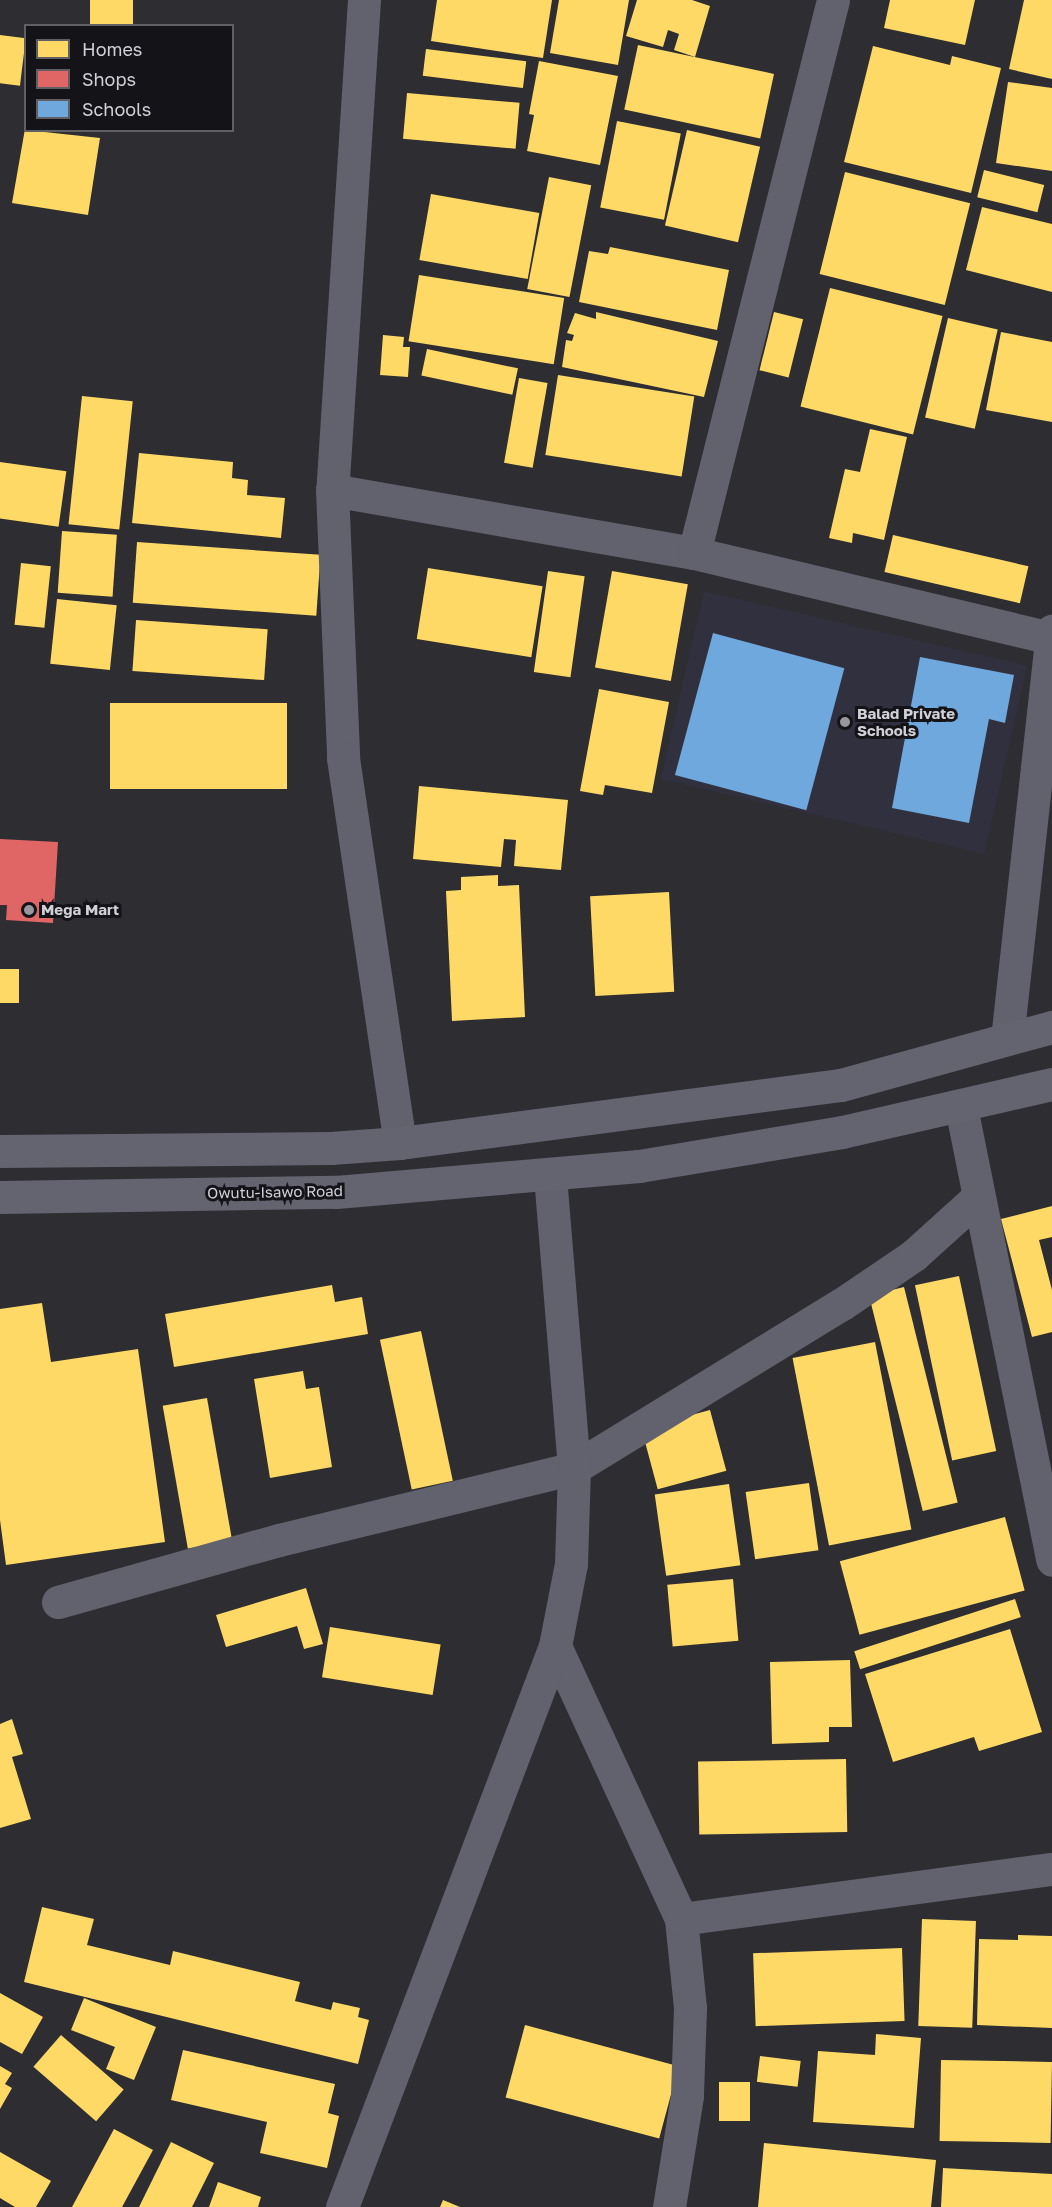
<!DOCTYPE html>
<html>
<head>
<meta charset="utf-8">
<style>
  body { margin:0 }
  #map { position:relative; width:1052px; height:2207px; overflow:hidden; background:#2d2d32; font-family:"Golos Text",sans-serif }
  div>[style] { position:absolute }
  .built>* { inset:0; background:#30303f; transform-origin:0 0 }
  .homes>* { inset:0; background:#ffd966; transform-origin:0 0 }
  .shops>* { inset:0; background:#e06666 }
  .schools>* { inset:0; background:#6fa8dc; transform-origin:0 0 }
  .street>* { height:33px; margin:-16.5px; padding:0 16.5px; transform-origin:16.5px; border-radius:16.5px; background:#62626e }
  .secondary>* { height:33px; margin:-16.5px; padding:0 16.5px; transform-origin:16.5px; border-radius:16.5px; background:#646471 }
  .dots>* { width:16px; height:16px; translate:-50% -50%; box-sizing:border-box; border:3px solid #131318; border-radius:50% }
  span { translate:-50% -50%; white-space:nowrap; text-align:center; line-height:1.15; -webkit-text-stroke:6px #131318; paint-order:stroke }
  .poi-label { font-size:15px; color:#d0d0d7; font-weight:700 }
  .left { translate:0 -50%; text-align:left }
  .street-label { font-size:15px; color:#d0d0d7 }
  .legend { position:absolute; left:24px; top:24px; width:210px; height:108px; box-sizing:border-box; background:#131318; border:2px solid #5f5f64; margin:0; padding:8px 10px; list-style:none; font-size:18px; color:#d0d0d7 }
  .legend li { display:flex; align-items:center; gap:12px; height:30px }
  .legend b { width:30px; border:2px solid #5f5f64 }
</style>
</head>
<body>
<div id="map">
  <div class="built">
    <div style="left:704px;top:591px;width:332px;height:193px;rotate:13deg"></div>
  </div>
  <div class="homes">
    <div style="left:90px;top:0;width:43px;height:26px"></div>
    <div style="clip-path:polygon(437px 0,552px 0,543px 58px,431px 41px)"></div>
    <div style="clip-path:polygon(559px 0,629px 0,618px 65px,550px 53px)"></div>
    <div style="clip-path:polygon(637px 0,692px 0,710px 6px,695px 57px,674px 50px,679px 34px,668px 30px,663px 47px,626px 36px)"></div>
    <div style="clip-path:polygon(890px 0,975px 0,965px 45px,884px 28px)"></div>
    <div style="clip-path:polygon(1024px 0,1052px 0,1052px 79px,1009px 69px)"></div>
    <div style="left:0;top:35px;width:26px;height:48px;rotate:7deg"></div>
    <div style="left:638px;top:45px;width:139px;height:66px;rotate:12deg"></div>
    <div style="clip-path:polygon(873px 46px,950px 65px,952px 56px,1001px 68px,971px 193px,844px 162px)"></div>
    <div style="left:426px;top:49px;width:101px;height:27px;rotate:7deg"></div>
    <div style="clip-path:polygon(539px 61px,618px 76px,600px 165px,527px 151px,534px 115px,529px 114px)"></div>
    <div style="clip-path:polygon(1008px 82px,1052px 88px,1052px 171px,996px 163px)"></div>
    <div style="left:407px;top:93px;width:113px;height:46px;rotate:5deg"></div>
    <div style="left:617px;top:121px;width:65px;height:88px;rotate:11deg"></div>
    <div style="clip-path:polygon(26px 123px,26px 130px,100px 138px,88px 215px,12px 203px)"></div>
    <div style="left:687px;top:130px;width:75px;height:98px;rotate:13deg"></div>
    <div style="left:984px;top:170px;width:62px;height:28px;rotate:14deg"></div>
    <div style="left:845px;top:172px;width:129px;height:105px;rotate:14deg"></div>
    <div style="left:549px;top:177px;width:43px;height:114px;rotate:11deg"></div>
    <div style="left:431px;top:194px;width:110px;height:67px;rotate:10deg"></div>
    <div style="clip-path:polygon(982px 207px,1052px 224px,1052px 292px,966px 270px)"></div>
    <div style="clip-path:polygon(610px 247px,729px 270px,717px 330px,579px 302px,589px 251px,608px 254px)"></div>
    <div style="left:419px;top:275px;width:147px;height:67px;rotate:9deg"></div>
    <div style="left:830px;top:288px;width:116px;height:122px;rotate:14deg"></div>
    <div style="clip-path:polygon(596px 312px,718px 341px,704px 397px,562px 367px,566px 340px,572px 341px,574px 335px,567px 333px,575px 313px,596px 319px)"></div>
    <div style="left:774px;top:312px;width:30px;height:60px;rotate:14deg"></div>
    <div style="left:948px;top:318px;width:51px;height:102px;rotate:13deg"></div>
    <div style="clip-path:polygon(1001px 332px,1052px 342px,1052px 422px,986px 410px)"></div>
    <div style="clip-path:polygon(383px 335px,404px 337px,403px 347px,410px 347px,408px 377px,380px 375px)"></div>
    <div style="left:427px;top:349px;width:93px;height:27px;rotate:12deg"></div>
    <div style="left:558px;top:375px;width:138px;height:81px;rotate:9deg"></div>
    <div style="left:519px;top:378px;width:29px;height:86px;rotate:10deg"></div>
    <div style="left:82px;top:396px;width:51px;height:129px;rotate:6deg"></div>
    <div style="clip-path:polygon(870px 429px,907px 437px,884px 540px,853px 533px,852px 543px,829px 538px,845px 469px,860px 472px)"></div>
    <div style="clip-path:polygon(139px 453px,233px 462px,232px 478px,248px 480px,247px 495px,285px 498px,281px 538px,132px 523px)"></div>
    <div style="left:0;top:462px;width:67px;height:56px;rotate:8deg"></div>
    <div style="left:62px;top:531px;width:55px;height:62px;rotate:4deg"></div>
    <div style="left:893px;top:535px;width:139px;height:38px;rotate:13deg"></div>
    <div style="left:137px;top:542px;width:184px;height:61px;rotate:4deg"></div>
    <div style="left:21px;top:563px;width:30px;height:62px;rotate:6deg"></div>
    <div style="left:428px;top:568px;width:116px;height:72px;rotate:9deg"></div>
    <div style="left:548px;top:571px;width:37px;height:102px;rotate:8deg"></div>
    <div style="left:612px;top:571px;width:77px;height:98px;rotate:10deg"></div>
    <div style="left:57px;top:599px;width:60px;height:65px;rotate:6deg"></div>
    <div style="left:136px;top:620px;width:132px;height:51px;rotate:4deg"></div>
    <div style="clip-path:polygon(599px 689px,669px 702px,652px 793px,605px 785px,603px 795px,580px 791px)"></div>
    <div style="left:110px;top:703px;width:177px;height:86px"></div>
    <div style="clip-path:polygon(419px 786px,568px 800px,561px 870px,514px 866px,516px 840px,504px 839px,501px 867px,413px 859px)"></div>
    <div style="clip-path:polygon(498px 875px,498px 886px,519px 885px,525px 1017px,452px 1021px,446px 891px,461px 890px,461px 877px)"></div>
    <div style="left:669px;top:892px;width:100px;height:79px;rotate:87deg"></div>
    <div style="left:0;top:969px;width:19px;height:34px"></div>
    <div style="clip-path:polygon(1052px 1206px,1052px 1237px,1039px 1240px,1052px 1290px,1052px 1332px,1032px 1337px,1001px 1219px)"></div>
    <div style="left:959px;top:1276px;width:179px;height:45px;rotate:78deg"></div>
    <div style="clip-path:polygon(332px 1285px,335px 1302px,362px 1297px,368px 1334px,174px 1367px,165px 1314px)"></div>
    <div style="left:904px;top:1287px;width:222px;height:36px;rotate:76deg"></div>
    <div style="clip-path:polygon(42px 1303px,51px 1362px,138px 1349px,165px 1542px,6px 1565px,0 1520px,0 1309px)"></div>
    <div style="left:421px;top:1331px;width:153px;height:42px;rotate:78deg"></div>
    <div style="left:875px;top:1342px;width:191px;height:84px;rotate:79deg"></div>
    <div style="clip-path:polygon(303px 1371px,306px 1389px,319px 1387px,332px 1467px,270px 1478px,254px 1379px)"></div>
    <div style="left:207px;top:1398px;width:145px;height:45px;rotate:80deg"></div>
    <div style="left:710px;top:1410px;width:63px;height:71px;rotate:75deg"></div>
    <div style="left:809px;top:1483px;width:68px;height:64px;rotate:82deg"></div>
    <div style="left:729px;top:1484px;width:82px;height:75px;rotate:82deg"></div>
    <div style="left:1005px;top:1517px;width:76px;height:171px;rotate:75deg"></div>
    <div style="left:733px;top:1579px;width:62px;height:66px;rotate:85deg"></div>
    <div style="clip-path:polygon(306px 1588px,323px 1644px,304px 1649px,297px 1626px,226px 1647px,216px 1615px)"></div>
    <div style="left:1015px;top:1599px;width:19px;height:169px;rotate:72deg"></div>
    <div style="left:330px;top:1627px;width:112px;height:51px;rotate:9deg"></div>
    <div style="clip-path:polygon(1010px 1629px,1042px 1732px,979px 1751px,974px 1737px,893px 1762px,865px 1674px)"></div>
    <div style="clip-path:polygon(850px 1660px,852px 1727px,829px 1727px,829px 1742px,772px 1744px,770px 1662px)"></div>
    <div style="clip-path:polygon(12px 1719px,23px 1754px,12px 1757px,31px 1819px,0 1828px,0 1724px)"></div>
    <div style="left:846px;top:1759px;width:73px;height:148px;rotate:89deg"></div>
    <div style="clip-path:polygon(42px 1907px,94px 1919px,87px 1945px,170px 1965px,173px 1951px,300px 1982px,295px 2001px,331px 2010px,333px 2002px,360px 2008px,358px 2017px,369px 2020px,358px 2064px,24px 1982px)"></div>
    <div style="left:922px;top:1919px;width:54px;height:107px;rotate:2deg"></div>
    <div style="clip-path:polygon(1018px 1935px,1052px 1936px,1052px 2028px,977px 2025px,979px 1939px,1018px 1940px)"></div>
    <div style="left:902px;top:1948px;width:73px;height:149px;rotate:88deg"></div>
    <div style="clip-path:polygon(0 1993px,43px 2017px,22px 2054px,0 2042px)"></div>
    <div style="clip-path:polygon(84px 1998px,156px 2027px,134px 2080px,106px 2069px,115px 2047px,71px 2030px)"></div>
    <div style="left:525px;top:2025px;width:159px;height:75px;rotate:15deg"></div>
    <div style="clip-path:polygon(876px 2034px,921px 2038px,914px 2128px,813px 2122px,818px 2051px,875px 2055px)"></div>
    <div style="left:61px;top:2035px;width:83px;height:42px;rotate:41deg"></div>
    <div style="clip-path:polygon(183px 2050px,335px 2084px,328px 2113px,339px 2116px,327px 2168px,260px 2153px,267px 2122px,171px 2100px)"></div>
    <div style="left:760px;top:2056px;width:41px;height:26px;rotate:7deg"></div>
    <div style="left:941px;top:2060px;width:111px;height:81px;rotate:1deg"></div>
    <div style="clip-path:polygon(0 2066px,12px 2073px,5px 2084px,12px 2088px,0 2109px)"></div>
    <div style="left:719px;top:2082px;width:31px;height:39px"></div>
    <div style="clip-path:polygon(114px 2129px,153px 2150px,122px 2207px,72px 2207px)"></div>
    <div style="clip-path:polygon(171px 2142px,214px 2163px,192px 2207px,139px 2207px)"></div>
    <div style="clip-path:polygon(764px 2143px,936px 2160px,931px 2207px,758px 2207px)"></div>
    <div style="clip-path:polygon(0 2152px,51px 2181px,36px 2207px,15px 2207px,0 2198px)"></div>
    <div style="clip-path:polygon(943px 2168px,1052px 2174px,1052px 2207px,941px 2207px)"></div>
    <div style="clip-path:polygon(218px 2182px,261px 2197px,258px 2207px,209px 2207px)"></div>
    <div style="clip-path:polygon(443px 2200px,460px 2207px,440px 2207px)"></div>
  </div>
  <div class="shops">
    <div style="clip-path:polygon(0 839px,58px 842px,53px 923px,6px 920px,7px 905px,0 905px)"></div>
  </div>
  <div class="schools">
    <div style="left:713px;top:633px;width:136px;height:147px;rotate:15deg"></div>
    <div style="clip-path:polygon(920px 657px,1014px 675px,1005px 723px,989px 719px,969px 823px,892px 808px)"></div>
  </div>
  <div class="street">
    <div style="left:364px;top:0;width:491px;rotate:93.7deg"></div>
    <div style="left:332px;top:490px;width:268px;rotate:87.6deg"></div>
    <div style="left:343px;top:758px;width:389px;rotate:81.6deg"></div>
    <div style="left:332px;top:490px;width:367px;rotate:9.9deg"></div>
    <div style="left:694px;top:553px;width:366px;rotate:13.4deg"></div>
    <div style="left:694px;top:553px;width:570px;rotate:-75.89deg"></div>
    <div style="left:1007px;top:1039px;width:411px;rotate:-83.7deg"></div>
    <div style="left:961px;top:1107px;width:462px;rotate:78.6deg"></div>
    <div style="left:58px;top:1602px;width:230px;rotate:-15.7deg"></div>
    <div style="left:279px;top:1540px;width:304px;rotate:-13.7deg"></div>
    <div style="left:574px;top:1468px;width:314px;rotate:-31.5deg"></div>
    <div style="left:842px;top:1304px;width:87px;rotate:-34.2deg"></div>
    <div style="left:914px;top:1255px;width:85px;rotate:-42.1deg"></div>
    <div style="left:555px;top:1646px;width:301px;rotate:65.2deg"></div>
    <div style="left:681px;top:1919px;width:89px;rotate:84.2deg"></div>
    <div style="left:690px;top:2008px;width:88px;rotate:92deg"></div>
    <div style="left:687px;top:2096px;width:112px;rotate:99.2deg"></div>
    <div style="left:681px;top:1919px;width:374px;rotate:-7.7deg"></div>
    <div style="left:342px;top:2207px;width:600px;rotate:-69.21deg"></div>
    <div style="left:555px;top:1646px;width:84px;rotate:-79deg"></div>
    <div style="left:571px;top:1564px;width:96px;rotate:-88.2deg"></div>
    <div style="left:574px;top:1468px;width:295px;rotate:-94.7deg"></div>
  </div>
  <div class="secondary">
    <div style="left:0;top:1151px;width:331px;rotate:-0.5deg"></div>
    <div style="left:331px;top:1148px;width:69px;rotate:-4.1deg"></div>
    <div style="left:400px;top:1143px;width:445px;rotate:-7.5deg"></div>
    <div style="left:841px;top:1085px;width:219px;rotate:-15.4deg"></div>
    <div style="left:0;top:1197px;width:336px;rotate:-0.9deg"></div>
    <div style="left:336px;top:1192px;width:304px;rotate:-4.9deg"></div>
    <div style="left:639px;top:1166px;width:206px;rotate:-9.5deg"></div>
    <div style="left:842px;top:1132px;width:215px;rotate:-12.9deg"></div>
  </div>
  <div class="dots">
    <div style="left:845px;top:722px;background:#97979d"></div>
    <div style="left:29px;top:910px;background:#97979d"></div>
  </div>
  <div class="poi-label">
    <span class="left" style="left:857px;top:722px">Balad Private<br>Schools</span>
    <span class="left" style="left:41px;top:910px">Mega Mart</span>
  </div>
  <div class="street-label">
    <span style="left:275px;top:1192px;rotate:-1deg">Owutu-Isawo Road</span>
  </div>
  <ul class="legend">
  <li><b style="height:16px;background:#ffd966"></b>Homes</li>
  <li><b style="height:16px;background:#e06666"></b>Shops</li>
  <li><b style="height:16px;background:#6fa8dc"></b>Schools</li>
  </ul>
</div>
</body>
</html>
